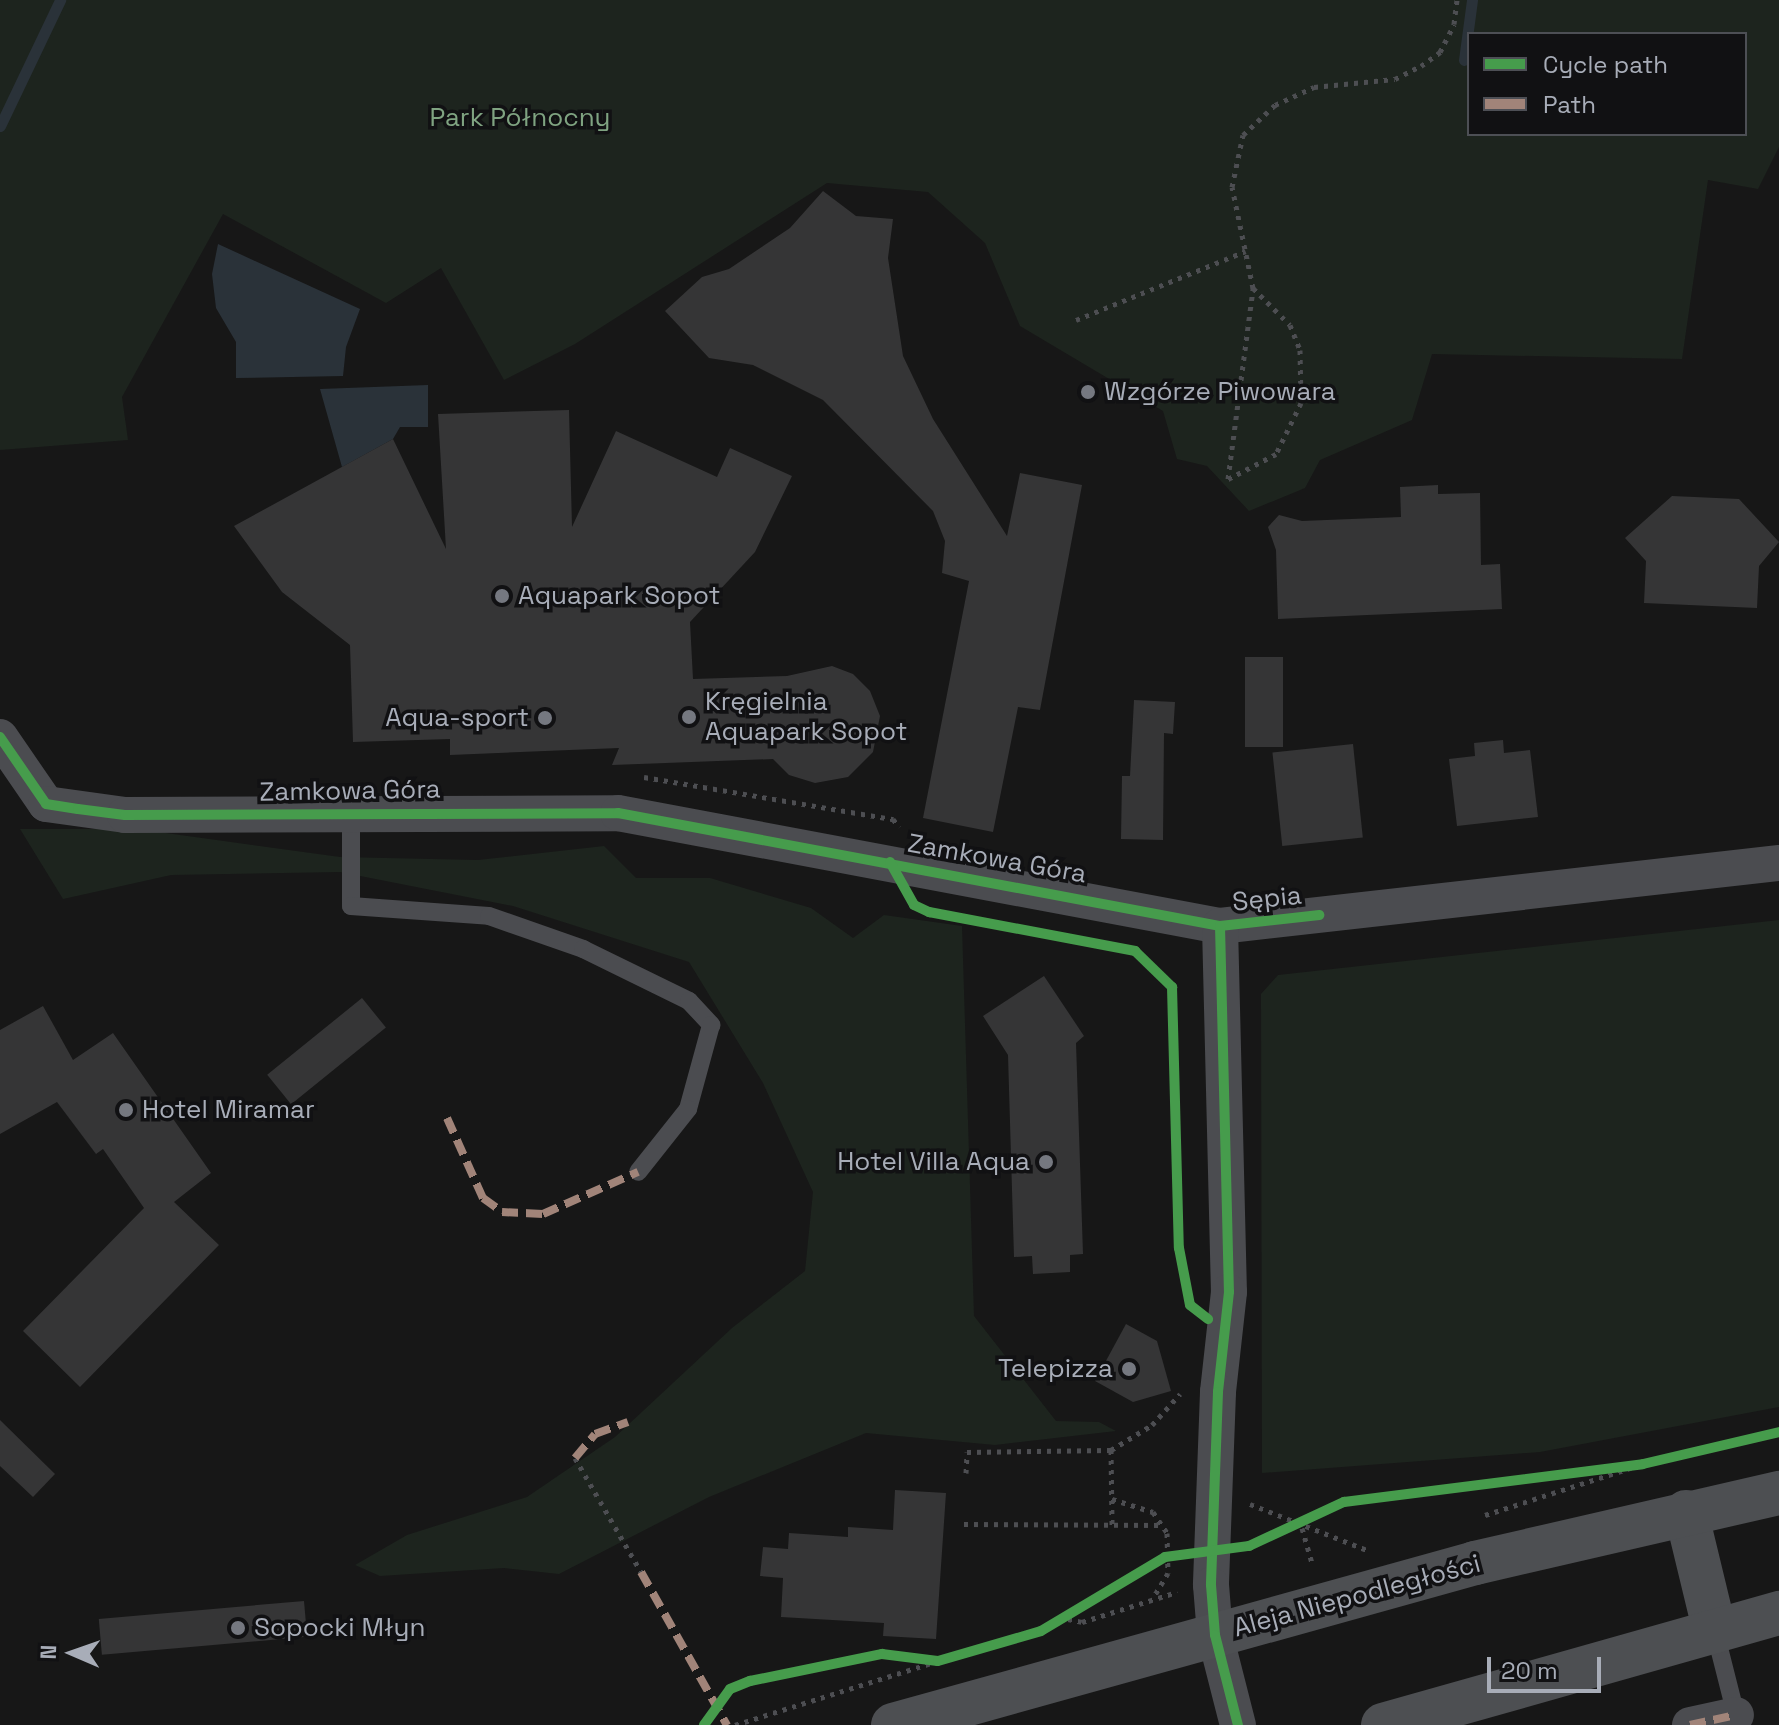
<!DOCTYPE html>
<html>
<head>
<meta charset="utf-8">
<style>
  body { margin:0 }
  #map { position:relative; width:1779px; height:1725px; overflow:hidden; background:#171717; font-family:"Space Grotesk",sans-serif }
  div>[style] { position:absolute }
  .green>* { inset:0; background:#1d241e }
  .water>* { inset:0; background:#2a3239 }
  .stream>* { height:11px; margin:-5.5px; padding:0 5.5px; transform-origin:5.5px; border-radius:5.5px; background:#2a3239 }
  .building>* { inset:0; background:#353536; transform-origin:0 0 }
  .path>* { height:5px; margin-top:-2.5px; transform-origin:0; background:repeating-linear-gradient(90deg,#4d4e52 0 4px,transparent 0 10px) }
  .service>* { height:18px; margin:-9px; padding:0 9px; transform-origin:9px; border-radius:9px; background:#4b4c50 }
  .minor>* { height:36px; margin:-18px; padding:0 18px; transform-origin:18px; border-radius:18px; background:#4b4c50 }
  .primary>* { height:44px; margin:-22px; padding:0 22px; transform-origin:22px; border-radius:22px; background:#4d4f52 }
  .quiet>* { height:8px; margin-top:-4px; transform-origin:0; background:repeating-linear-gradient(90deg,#a18479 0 16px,transparent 0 24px) }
  .cycleway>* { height:10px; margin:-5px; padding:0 5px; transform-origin:5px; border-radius:5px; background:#469c4c }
  .dots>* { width:22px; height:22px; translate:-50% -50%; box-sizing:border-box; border:4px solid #111113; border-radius:50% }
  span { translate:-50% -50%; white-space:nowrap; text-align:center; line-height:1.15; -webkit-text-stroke:7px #111113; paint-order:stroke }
  .park-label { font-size:26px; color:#7fa381 }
  .poi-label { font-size:26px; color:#a8adb8 }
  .left { translate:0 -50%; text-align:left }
  .right { translate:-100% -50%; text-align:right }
  .street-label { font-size:26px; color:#a8adb8 }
  .legend { position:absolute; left:1467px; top:32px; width:280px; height:104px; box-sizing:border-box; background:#111113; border:2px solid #4d4f55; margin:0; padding:10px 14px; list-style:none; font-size:24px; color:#a8adb8 }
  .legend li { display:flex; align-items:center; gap:16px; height:40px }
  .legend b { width:40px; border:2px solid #4d4f55 }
  .north { position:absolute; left:32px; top:1613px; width:80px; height:80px; -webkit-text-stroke:6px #111113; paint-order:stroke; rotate:272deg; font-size:22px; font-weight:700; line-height:32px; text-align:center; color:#a8adb8 }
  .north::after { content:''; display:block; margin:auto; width:28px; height:36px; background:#a8adb8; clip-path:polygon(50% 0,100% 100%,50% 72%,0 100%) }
  .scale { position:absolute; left:1487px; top:1657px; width:114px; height:36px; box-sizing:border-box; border:4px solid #a8adb8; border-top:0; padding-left:10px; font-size:24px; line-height:28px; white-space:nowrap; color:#a8adb8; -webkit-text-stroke:6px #111113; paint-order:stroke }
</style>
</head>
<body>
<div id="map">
  <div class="green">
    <div style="clip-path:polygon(evenodd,0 0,1779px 0,1779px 147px,1758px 189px,1708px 180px,1682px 359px,1432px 354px,1412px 420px,1320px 460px,1305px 488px,1249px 511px,1207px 466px,1177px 459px,1163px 411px,1020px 326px,985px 243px,928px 192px,827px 183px,575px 344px,504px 380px,441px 268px,386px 303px,223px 214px,122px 397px,128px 440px,0 450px,0 0,1469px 34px,1745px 34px,1745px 134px,1469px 134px,1469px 34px)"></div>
    <div style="clip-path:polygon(20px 829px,137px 829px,340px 857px,478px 860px,604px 846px,636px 878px,710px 878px,811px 908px,853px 938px,884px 915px,962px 926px,974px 1316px,1056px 1421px,1099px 1422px,1116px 1431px,995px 1445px,866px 1433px,709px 1497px,559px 1574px,504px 1568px,380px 1576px,355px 1565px,407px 1535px,527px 1497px,615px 1437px,732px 1328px,805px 1271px,813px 1192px,763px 1083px,689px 962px,513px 906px,340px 872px,171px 875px,63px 899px)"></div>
    <div style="clip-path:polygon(1779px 920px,1779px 1407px,1540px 1452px,1262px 1473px,1261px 994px,1278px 975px)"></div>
  </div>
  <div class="water">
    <div style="clip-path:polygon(218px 244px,360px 309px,346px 347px,343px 376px,236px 378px,236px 342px,216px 308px,212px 274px)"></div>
    <div style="clip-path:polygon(428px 385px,428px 427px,400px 427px,393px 439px,342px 467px,320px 389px)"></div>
  </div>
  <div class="stream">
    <div style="left:1464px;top:60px;width:61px;rotate:-82.4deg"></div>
    <div style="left:0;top:126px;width:140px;rotate:-64.5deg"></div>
  </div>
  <div class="building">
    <div style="clip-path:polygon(823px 191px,856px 216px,893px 219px,888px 258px,903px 356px,933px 419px,1007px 536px,1020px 473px,1082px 485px,1040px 710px,1018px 707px,993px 832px,923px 818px,969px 581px,942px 573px,945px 541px,933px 511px,823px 400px,753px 365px,709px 358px,665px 311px,702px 277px,729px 269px,790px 228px)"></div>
    <div style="clip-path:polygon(569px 410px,572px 527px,616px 431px,717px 477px,730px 448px,792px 476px,755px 552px,690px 622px,693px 679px,787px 676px,832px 666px,853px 674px,870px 691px,880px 716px,873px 752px,848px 777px,815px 783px,789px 775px,773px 759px,612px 765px,619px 748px,450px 755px,450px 739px,353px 742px,350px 645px,282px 592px,234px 526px,393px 439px,446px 549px,438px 414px)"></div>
    <div style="clip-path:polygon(1438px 485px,1438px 494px,1480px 493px,1481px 565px,1500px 564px,1502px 609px,1278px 619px,1276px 550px,1268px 527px,1279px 515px,1302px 521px,1401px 517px,1400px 487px)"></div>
    <div style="clip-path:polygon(1672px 496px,1739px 499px,1779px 542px,1759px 566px,1757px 608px,1644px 603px,1646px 561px,1625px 538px)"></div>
    <div style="left:1245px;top:657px;width:38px;height:90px"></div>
    <div style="clip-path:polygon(1134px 700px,1175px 702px,1173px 734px,1164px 733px,1163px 840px,1121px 839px,1122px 776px,1130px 776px)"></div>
    <div style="clip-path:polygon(1503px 740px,1504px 753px,1530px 750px,1538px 817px,1457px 826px,1449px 759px,1475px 756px,1474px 743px)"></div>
    <div style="left:1353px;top:744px;width:94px;height:81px;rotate:84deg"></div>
    <div style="clip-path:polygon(1044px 976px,1084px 1036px,1076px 1043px,1083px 1254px,1070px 1255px,1070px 1272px,1033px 1274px,1032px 1256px,1014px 1257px,1008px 1055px,983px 1016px)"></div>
    <div style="left:362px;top:998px;width:38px;height:122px;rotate:51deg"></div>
    <div style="clip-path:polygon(43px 1006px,73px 1060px,113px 1033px,211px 1173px,174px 1202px,219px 1245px,80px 1387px,23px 1331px,144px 1208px,103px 1149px,96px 1154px,57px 1102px,0 1134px,0 1030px)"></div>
    <div style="clip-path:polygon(1126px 1324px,1157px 1341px,1171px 1391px,1133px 1402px,1095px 1381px)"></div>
    <div style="clip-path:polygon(0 1420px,55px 1474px,33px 1497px,0 1466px)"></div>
    <div style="clip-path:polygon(895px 1490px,946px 1493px,936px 1639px,883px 1636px,884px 1623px,781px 1617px,783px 1578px,760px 1576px,763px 1547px,788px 1549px,789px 1533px,848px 1537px,848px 1527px,893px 1530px)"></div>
    <div style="left:304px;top:1601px;width:36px;height:206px;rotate:85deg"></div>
  </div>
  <div class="path">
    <div style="left:1253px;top:288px;width:52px;rotate:45deg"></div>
    <div style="left:1290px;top:325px;width:27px;rotate:68deg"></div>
    <div style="left:1300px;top:350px;width:53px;rotate:88.9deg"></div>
    <div style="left:1301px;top:403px;width:57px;rotate:116.1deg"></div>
    <div style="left:1276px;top:454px;width:54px;rotate:152.5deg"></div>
    <div style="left:1228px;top:479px;width:193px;rotate:-82.5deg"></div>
    <div style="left:1253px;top:288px;width:103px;rotate:-101.7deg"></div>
    <div style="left:1232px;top:187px;width:53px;rotate:-78.1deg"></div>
    <div style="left:1243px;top:135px;width:44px;rotate:-43.2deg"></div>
    <div style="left:1275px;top:105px;width:43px;rotate:-24.8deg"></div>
    <div style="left:1314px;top:87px;width:81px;rotate:-5.6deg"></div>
    <div style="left:1395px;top:79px;width:29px;rotate:-27deg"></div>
    <div style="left:1421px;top:66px;width:24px;rotate:-36deg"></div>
    <div style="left:1440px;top:52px;width:31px;rotate:-63deg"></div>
    <div style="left:1454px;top:24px;width:24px;rotate:-83deg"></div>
    <div style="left:1076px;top:320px;width:183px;rotate:-22.1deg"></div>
    <div style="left:644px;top:777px;width:253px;rotate:9.6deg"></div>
    <div style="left:893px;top:819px;width:10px;rotate:53deg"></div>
    <div style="left:1111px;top:1450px;width:75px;rotate:89.2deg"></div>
    <div style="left:575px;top:1458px;width:132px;rotate:59.9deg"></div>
    <div style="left:966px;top:1473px;width:21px;rotate:-87deg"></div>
    <div style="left:967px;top:1452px;width:144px;rotate:-0.8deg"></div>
    <div style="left:1111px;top:1450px;width:48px;rotate:-31.4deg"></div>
    <div style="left:1152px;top:1425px;width:42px;rotate:-47.9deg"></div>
    <div style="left:1112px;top:1499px;width:43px;rotate:17.6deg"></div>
    <div style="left:1153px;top:1512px;width:25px;rotate:56deg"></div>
    <div style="left:1167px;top:1533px;width:40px;rotate:88.6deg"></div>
    <div style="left:1168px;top:1573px;width:29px;rotate:121deg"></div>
    <div style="left:1250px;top:1504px;width:126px;rotate:21.5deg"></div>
    <div style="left:1485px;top:1515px;width:166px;rotate:-17.9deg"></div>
    <div style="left:964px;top:1524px;width:198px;rotate:0.3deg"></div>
    <div style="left:1302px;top:1528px;width:37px;rotate:74deg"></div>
    <div style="left:1068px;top:1619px;width:14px;rotate:12deg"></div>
    <div style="left:1082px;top:1622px;width:100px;rotate:-17.5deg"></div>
    <div style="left:735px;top:1725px;width:213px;rotate:-17.5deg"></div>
  </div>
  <div class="service">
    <div style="left:351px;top:813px;width:93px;rotate:90deg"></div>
    <div style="left:351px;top:906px;width:138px;rotate:4.1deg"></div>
    <div style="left:489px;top:916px;width:100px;rotate:19.3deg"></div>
    <div style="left:583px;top:949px;width:118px;rotate:26.1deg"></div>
    <div style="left:689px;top:1001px;width:33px;rotate:47deg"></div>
    <div style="left:711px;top:1025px;width:87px;rotate:105.3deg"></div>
    <div style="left:688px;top:1109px;width:80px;rotate:128.4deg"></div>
    <div style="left:1715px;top:1632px;width:86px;rotate:75.8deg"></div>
  </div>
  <div class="minor">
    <div style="left:0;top:737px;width:81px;rotate:55.5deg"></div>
    <div style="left:46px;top:804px;width:80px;rotate:7.9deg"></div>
    <div style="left:125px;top:815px;width:493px;rotate:-0.2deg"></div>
    <div style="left:618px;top:813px;width:613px;rotate:10.63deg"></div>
    <div style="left:1220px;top:926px;width:563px;rotate:-6.43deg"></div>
    <div style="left:1220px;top:926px;width:366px;rotate:88.6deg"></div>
    <div style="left:1229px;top:1292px;width:101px;rotate:96.3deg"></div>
    <div style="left:1218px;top:1392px;width:193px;rotate:92.1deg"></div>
    <div style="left:1211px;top:1585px;width:50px;rotate:85.4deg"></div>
    <div style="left:1215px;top:1635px;width:93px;rotate:75.7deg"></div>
    <div style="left:1690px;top:1725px;width:47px;rotate:-12.3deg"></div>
  </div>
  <div class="primary">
    <div style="left:1686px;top:1512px;width:123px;rotate:76.4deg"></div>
    <div style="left:893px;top:1725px;width:604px;rotate:-15.55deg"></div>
    <div style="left:1475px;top:1563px;width:312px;rotate:-13deg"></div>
    <div style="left:1383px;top:1725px;width:412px;rotate:-15.8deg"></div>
  </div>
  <div class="quiet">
    <div style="left:447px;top:1118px;width:88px;rotate:65.8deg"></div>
    <div style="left:483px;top:1198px;width:24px;rotate:36deg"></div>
    <div style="left:502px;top:1212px;width:41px;rotate:2.8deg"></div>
    <div style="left:543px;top:1214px;width:104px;rotate:-23.9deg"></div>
    <div style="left:575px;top:1458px;width:31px;rotate:-50deg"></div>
    <div style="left:595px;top:1434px;width:35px;rotate:-20deg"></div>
    <div style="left:641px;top:1572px;width:176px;rotate:60.7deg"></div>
    <div style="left:1690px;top:1725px;width:47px;rotate:-12.3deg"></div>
  </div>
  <div class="cycleway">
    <div style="left:0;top:737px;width:81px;rotate:55.5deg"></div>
    <div style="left:46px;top:804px;width:32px;rotate:9deg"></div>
    <div style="left:78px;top:809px;width:47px;rotate:7.3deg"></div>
    <div style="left:125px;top:815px;width:493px;rotate:-0.2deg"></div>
    <div style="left:618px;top:813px;width:613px;rotate:10.63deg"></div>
    <div style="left:1220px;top:926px;width:100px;rotate:-6.3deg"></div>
    <div style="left:890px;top:862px;width:49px;rotate:60.8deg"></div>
    <div style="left:914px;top:905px;width:17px;rotate:25deg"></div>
    <div style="left:929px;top:912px;width:210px;rotate:10.7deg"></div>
    <div style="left:1135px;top:951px;width:52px;rotate:44.2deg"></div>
    <div style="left:1172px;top:987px;width:261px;rotate:88.5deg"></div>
    <div style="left:1179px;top:1248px;width:58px;rotate:79.1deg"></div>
    <div style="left:1190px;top:1305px;width:23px;rotate:38deg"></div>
    <div style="left:1220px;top:926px;width:366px;rotate:88.6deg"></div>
    <div style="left:1229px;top:1292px;width:101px;rotate:96.3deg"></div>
    <div style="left:1218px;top:1392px;width:193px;rotate:92.1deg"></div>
    <div style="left:1211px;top:1585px;width:50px;rotate:85.4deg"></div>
    <div style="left:1215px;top:1635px;width:93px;rotate:75.7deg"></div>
    <div style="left:704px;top:1725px;width:44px;rotate:-54.2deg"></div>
    <div style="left:730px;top:1689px;width:22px;rotate:-22deg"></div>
    <div style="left:750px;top:1681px;width:135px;rotate:-11.6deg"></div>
    <div style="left:882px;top:1654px;width:56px;rotate:7.1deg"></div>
    <div style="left:938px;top:1661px;width:107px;rotate:-16.2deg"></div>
    <div style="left:1041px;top:1631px;width:144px;rotate:-30.8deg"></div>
    <div style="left:1165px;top:1557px;width:85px;rotate:-7.5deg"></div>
    <div style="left:1249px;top:1546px;width:105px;rotate:-24.9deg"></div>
    <div style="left:1344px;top:1502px;width:301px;rotate:-7.2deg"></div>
    <div style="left:1643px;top:1464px;width:140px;rotate:-13.2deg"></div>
  </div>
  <div class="dots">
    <div style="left:1088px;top:392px;background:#757880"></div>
    <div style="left:502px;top:596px;background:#757880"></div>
    <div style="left:689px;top:717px;background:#757880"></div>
    <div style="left:545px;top:718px;background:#757880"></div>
    <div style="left:126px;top:1110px;background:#757880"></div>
    <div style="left:1046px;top:1162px;background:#757880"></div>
    <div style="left:1129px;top:1369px;background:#757880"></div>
    <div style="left:238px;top:1628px;background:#757880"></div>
  </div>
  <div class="park-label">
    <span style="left:520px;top:118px">Park Północny</span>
  </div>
  <div class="poi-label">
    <span class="left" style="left:1104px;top:392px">Wzgórze Piwowara</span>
    <span class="left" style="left:518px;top:596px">Aquapark Sopot</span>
    <span class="left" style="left:705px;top:717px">Kręgielnia<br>Aquapark Sopot</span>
    <span class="right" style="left:529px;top:718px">Aqua-sport</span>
    <span class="left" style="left:142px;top:1110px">Hotel Miramar</span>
    <span class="right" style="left:1030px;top:1162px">Hotel Villa Aqua</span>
    <span class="right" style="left:1113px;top:1369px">Telepizza</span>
    <span class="left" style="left:254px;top:1628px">Sopocki Młyn</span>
  </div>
  <div class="street-label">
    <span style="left:350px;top:791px;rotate:-1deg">Zamkowa Góra</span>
    <span style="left:997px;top:859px;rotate:10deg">Zamkowa Góra</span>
    <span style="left:1267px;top:899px;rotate:-6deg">Sępia</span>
    <span style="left:1357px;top:1596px;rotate:-15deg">Aleja Niepodległości</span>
  </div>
  <ul class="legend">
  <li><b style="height:10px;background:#469c4c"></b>Cycle path</li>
  <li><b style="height:10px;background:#a18479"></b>Path</li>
  </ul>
  <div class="north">N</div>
  <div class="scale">20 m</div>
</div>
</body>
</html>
